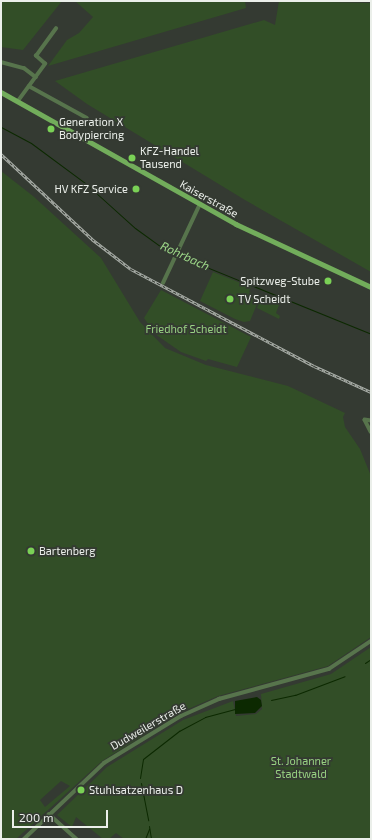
<!DOCTYPE html>
<html>
<head>
<meta charset="utf-8">
<style>
  body { margin:0 }
  #map { position:relative; width:372px; height:840px; overflow:hidden; background:#343a32; font-family:"Exo 2",sans-serif }
  div>[style] { position:absolute }
  .green>* { inset:0; background:#324e27 }
  .water>* { inset:0; background:#0c2901 }
  .stream>* { height:1px; margin:-0.5px; padding:0 0.5px; transform-origin:0.5px; border-radius:0.5px; background:#0c2901 }
  .minor>* { height:3.5px; margin:-1.75px; padding:0 1.75px; transform-origin:1.75px; border-radius:1.75px; background:#57744c }
  .major>* { height:4.5px; margin:-2.25px; padding:0 2.25px; transform-origin:2.25px; border-radius:2.25px; background:#72ad5b }
  .rail>* { height:2.5px; margin-top:-1.25px; transform-origin:0; background:repeating-linear-gradient(90deg,#343a32 0 3px,#abb0aa 0 6px); box-sizing:border-box; border-block:1px solid #abb0aa }
  .dots>* { width:11px; height:11px; translate:-50% -50%; box-sizing:border-box; border:2px solid #343a32; border-radius:50% }
  span { translate:-50% -50%; white-space:nowrap; text-align:center; line-height:1.15; -webkit-text-stroke:3.5px #343a32; paint-order:stroke }
  .poi-label { font-size:11px; color:#ebefea }
  .left { translate:0 -50%; text-align:left }
  .right { translate:-100% -50%; text-align:right }
  .street-label { font-size:11px; color:#ebefea }
  .park-label { font-size:11px; color:#98d282 }
  .water-label { font-size:12px; color:#9ed989; font-style:italic }
  .frame { position:absolute; inset:0; border:2px solid #ebefea; pointer-events:none }
  .scale { position:absolute; left:12px; top:810px; width:96px; height:18px; box-sizing:border-box; border:2px solid #ebefea; border-top:0; padding-left:5px; font-size:12px; line-height:14px; white-space:nowrap; color:#ebefea; -webkit-text-stroke:3px #343a32; paint-order:stroke }
</style>
</head>
<body>
<div id="map">
  <div class="green">
    <div style="clip-path:polygon(1px 1px,62px 1px,23px 50px,1px 47px)"></div>
    <div style="clip-path:polygon(75px 1px,245px 1px,246px 8px,48px 66px,67px 40px,79px 33px,93px 17px)"></div>
    <div style="clip-path:polygon(279px 1px,371px 3px,371px 272px,245px 200px,87px 104px,55px 81px,264px 20px,275px 25px)"></div>
    <div style="clip-path:polygon(evenodd,1px 171px,33px 196px,101px 258px,140px 322px,165px 348px,206px 365px,288px 386px,345px 413px,343px 417px,345px 427px,360px 449px,371px 476px,371px 637px,328px 666px,218px 696px,179px 713px,102px 761px,16px 839px,1px 839px,1px 171px,61px 781px,70px 786px,45px 807px,40px 800px,61px 781px)"></div>
    <div style="clip-path:polygon(213px 272px,251px 287px,249px 292px,260px 297px,250px 321px,244px 322px,235px 319px,200px 301px)"></div>
    <div style="clip-path:polygon(161px 290px,251px 337px,237px 367px,208px 359px,206px 361px,181px 352px,155px 334px,144px 318px)"></div>
    <div style="clip-path:polygon(262px 297px,279px 305px,276px 313px,280px 316px,279px 319px,257px 308px)"></div>
    <div style="clip-path:polygon(371px 647px,371px 839px,124px 839px,116px 833px,109px 839px,103px 839px,76px 817px,72px 827px,57px 815px,107px 767px,183px 720px,233px 701px,236px 716px,256px 714px,262px 709px,261px 694px,331px 674px)"></div>
  </div>
  <div class="water">
    <div style="clip-path:polygon(257px 697px,261px 700px,262px 706px,255px 713px,235px 714px,235px 701px)"></div>
  </div>
  <div class="stream">
    <div style="left:1px;top:127px;width:34px;rotate:28deg"></div>
    <div style="left:31px;top:143px;width:67px;rotate:36.5deg"></div>
    <div style="left:85px;top:183px;width:67px;rotate:42deg"></div>
    <div style="left:135px;top:228px;width:39px;rotate:36deg"></div>
    <div style="left:167px;top:251px;width:220px;rotate:22.1deg"></div>
    <div style="left:365px;top:663px;width:7px;rotate:-34deg"></div>
    <div style="left:271px;top:700px;width:25px;rotate:-12deg"></div>
    <div style="left:295px;top:695px;width:53px;rotate:-20.8deg"></div>
    <div style="left:140px;top:778px;width:19px;rotate:-81deg"></div>
    <div style="left:143px;top:759px;width:46px;rotate:-37.9deg"></div>
    <div style="left:179px;top:731px;width:30px;rotate:-28deg"></div>
    <div style="left:205px;top:717px;width:31px;rotate:-15deg"></div>
    <div style="left:141px;top:783px;width:38px;rotate:79deg"></div>
    <div style="left:149px;top:826px;width:13px;rotate:81deg"></div>
    <div style="left:145px;top:839px;width:11px;rotate:-68deg"></div>
  </div>
  <div class="minor">
    <div style="left:1px;top:62px;width:24px;rotate:15deg"></div>
    <div style="left:24px;top:68px;width:15px;rotate:37deg"></div>
    <div style="left:29px;top:86px;width:66px;rotate:28.9deg"></div>
    <div style="left:18px;top:101px;width:46px;rotate:-53.9deg"></div>
    <div style="left:45px;top:64px;width:12px;rotate:-138deg"></div>
    <div style="left:36px;top:56px;width:34px;rotate:-54deg"></div>
    <div style="left:163px;top:283px;width:87px;rotate:-64.9deg"></div>
    <div style="left:371px;top:421px;width:6px;rotate:-171deg"></div>
    <div style="left:365px;top:420px;width:13px;rotate:63deg"></div>
    <div style="left:49px;top:814px;width:38px;rotate:42deg"></div>
    <div style="left:24px;top:839px;width:110px;rotate:-43.5deg"></div>
    <div style="left:104px;top:763px;width:90px;rotate:-31.4deg"></div>
    <div style="left:181px;top:716px;width:42px;rotate:-24.1deg"></div>
    <div style="left:219px;top:699px;width:114px;rotate:-15.3deg"></div>
    <div style="left:329px;top:669px;width:50px;rotate:-33.7deg"></div>
  </div>
  <div class="major">
    <div style="left:1px;top:92px;width:270px;rotate:29.3deg"></div>
    <div style="left:236px;top:224px;width:149px;rotate:25deg"></div>
  </div>
  <div class="rail">
    <div style="left:1px;top:154px;width:125px;rotate:43deg"></div>
    <div style="left:92px;top:239px;width:49px;rotate:37.6deg"></div>
    <div style="left:131px;top:269px;width:207px;rotate:27.9deg"></div>
    <div style="left:314px;top:366px;width:63px;rotate:24.5deg"></div>
  </div>
  <div class="dots">
    <div style="left:51px;top:129px;background:#7ad156"></div>
    <div style="left:132px;top:158px;background:#7ad156"></div>
    <div style="left:136px;top:189px;background:#7ad156"></div>
    <div style="left:328px;top:281px;background:#7ad156"></div>
    <div style="left:230px;top:299px;background:#7ad156"></div>
    <div style="left:31px;top:551px;background:#7ad156"></div>
    <div style="left:81px;top:790px;background:#7ad156"></div>
  </div>
  <div class="poi-label">
    <span class="left" style="left:59px;top:129px">Generation X<br>Bodypiercing</span>
    <span class="left" style="left:140px;top:158px">KFZ-Handel<br>Tausend</span>
    <span class="right" style="left:128px;top:189px">HV KFZ Service</span>
    <span class="right" style="left:320px;top:281px">Spitzweg-Stube</span>
    <span class="left" style="left:238px;top:299px">TV Scheidt</span>
    <span class="left" style="left:39px;top:551px">Bartenberg</span>
    <span class="left" style="left:89px;top:790px">Stuhlsatzenhaus D</span>
  </div>
  <div class="street-label">
    <span style="left:209px;top:199px;rotate:29deg">Kaiserstraße</span>
    <span style="left:148px;top:726px;rotate:-30deg">Dudweilerstraße</span>
  </div>
  <div class="park-label">
    <span style="left:186px;top:329px">Friedhof Scheidt</span>
    <span style="left:301px;top:768px">St. Johanner<br>Stadtwald</span>
  </div>
  <div class="water-label">
    <span style="left:185px;top:256px;rotate:25deg">Rohrbach</span>
  </div>
  <div class="frame"></div>
  <div class="scale">200 m</div>
</div>
</body>
</html>
